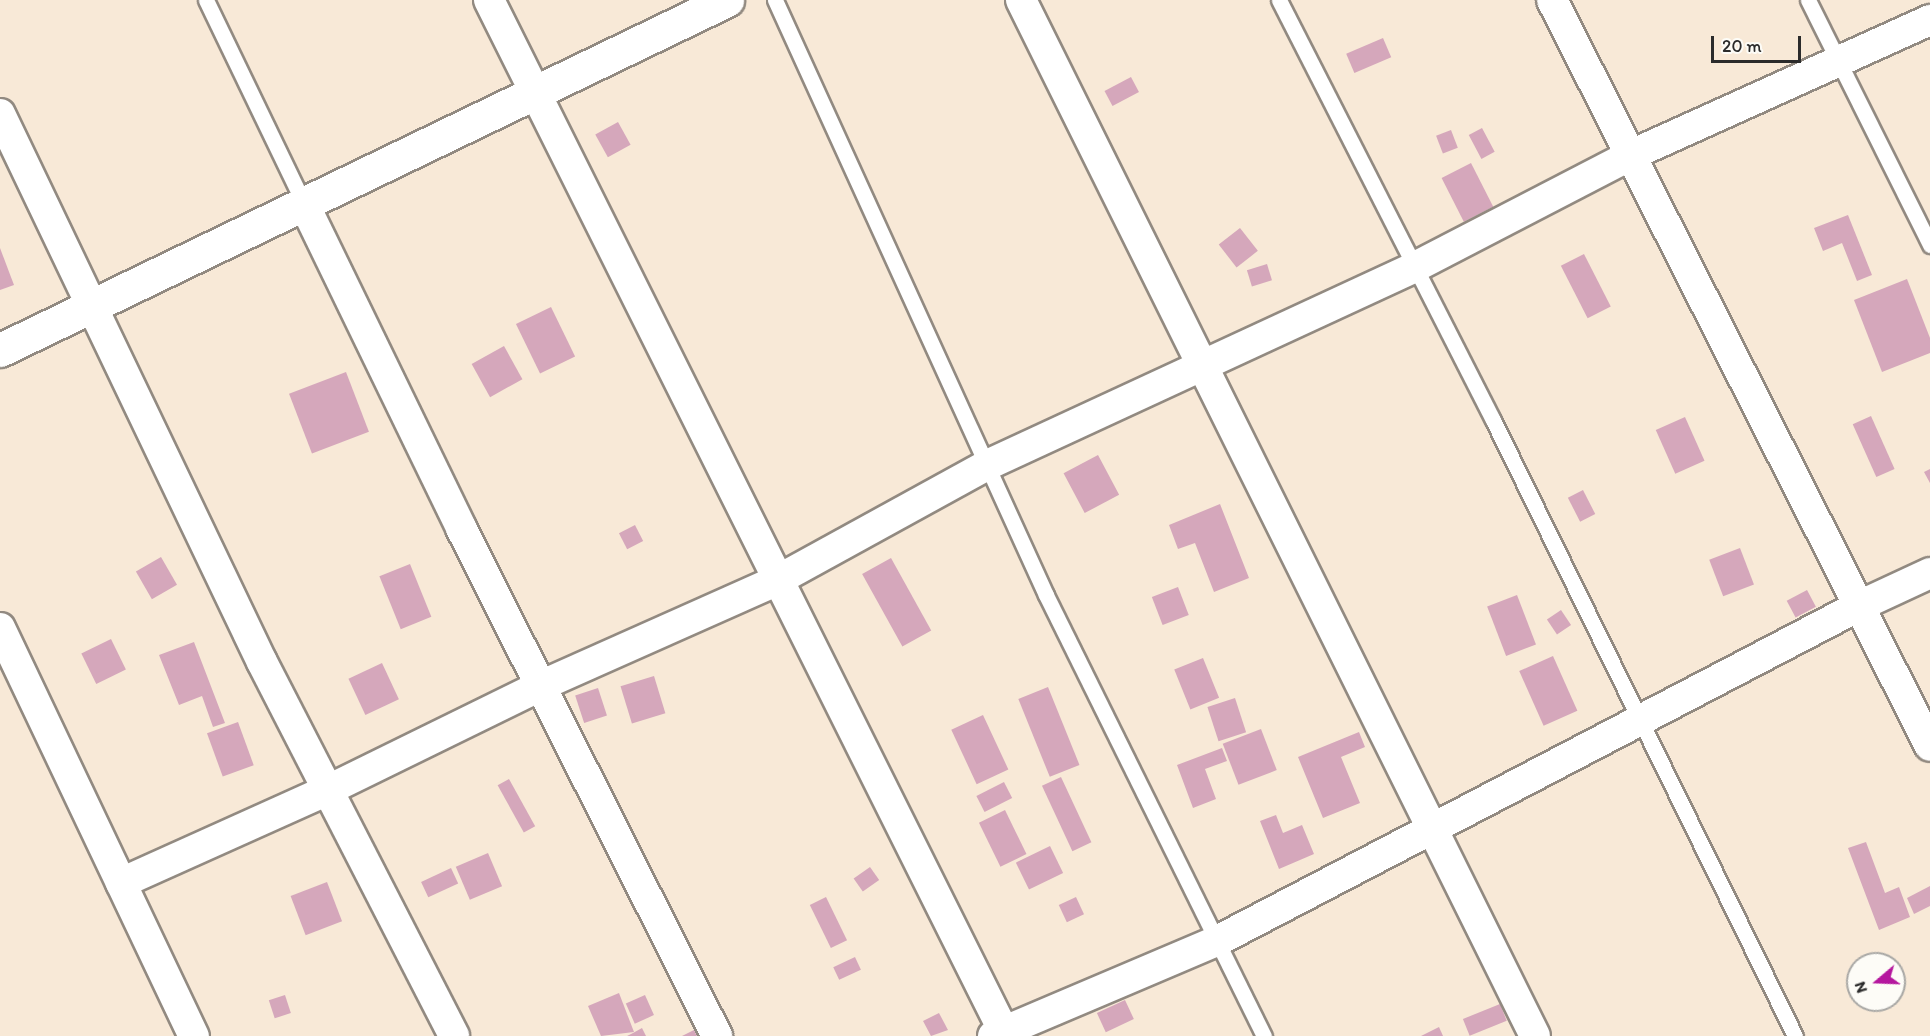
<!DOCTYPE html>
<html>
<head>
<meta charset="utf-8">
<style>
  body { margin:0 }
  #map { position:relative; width:1930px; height:1036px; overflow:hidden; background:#f8e9d7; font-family:Itim,sans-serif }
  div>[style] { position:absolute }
  .building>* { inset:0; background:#d5a7bb; transform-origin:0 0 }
  .roads { filter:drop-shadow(2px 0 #928a81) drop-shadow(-2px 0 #928a81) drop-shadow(0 2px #928a81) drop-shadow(0 -2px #928a81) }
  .service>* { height:15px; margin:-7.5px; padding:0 7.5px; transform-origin:7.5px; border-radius:7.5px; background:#fff }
  .minor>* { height:30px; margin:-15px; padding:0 15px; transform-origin:15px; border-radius:15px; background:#fff }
  .tertiary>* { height:33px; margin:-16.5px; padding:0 16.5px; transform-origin:16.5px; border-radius:16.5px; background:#fff }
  span { translate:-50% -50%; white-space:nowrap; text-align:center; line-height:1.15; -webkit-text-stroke:4.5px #fdfcf7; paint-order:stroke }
  .north { position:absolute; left:1846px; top:952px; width:60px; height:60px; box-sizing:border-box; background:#fdfcf7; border:2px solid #a9a8a5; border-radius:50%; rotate:251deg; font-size:16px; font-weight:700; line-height:24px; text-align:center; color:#2b2b2b }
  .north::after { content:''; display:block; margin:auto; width:21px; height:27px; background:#b5179e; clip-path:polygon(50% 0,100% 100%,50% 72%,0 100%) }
  .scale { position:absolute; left:1711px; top:36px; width:90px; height:27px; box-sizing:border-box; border:3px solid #2b2b2b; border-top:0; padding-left:8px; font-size:18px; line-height:21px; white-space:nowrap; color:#2b2b2b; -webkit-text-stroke:4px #fdfcf7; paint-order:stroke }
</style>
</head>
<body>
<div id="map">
  <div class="building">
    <div style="left:1383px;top:38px;width:21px;height:40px;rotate:67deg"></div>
    <div style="left:1131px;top:77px;width:17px;height:30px;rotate:62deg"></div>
    <div style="left:618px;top:122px;width:26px;height:26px;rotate:61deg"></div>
    <div style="left:1482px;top:128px;width:27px;height:15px;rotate:62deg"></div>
    <div style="left:1451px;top:130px;width:19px;height:16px;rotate:69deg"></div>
    <div style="left:1471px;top:163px;width:49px;height:33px;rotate:63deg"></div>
    <div style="clip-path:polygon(1848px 215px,1872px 275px,1857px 281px,1842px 243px,1823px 251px,1814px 228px)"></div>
    <div style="left:1240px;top:228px;width:29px;height:27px;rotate:52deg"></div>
    <div style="clip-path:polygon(0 248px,14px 285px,0 290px)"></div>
    <div style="left:1584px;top:254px;width:59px;height:26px;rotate:63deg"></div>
    <div style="left:1267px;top:264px;width:17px;height:21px;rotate:73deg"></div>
    <div style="clip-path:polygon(1907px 279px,1930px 338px,1930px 353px,1882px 372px,1854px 300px)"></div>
    <div style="left:551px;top:307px;width:55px;height:39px;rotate:64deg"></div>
    <div style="left:504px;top:346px;width:38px;height:37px;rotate:61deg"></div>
    <div style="left:346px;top:372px;width:64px;height:61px;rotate:69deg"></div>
    <div style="left:1871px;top:416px;width:58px;height:20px;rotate:66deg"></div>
    <div style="left:1685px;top:417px;width:48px;height:32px;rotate:66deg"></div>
    <div style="left:1098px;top:455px;width:45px;height:39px;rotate:62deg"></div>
    <div style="clip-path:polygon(1930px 469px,1930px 483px,1924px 472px)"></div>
    <div style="left:1583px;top:490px;width:27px;height:17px;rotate:63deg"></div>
    <div style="clip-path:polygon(1220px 504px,1249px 578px,1214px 592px,1195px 543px,1178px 549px,1169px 525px)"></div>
    <div style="left:635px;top:525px;width:18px;height:18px;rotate:63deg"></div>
    <div style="left:1740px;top:548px;width:39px;height:33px;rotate:69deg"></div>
    <div style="left:161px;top:557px;width:32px;height:29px;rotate:60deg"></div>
    <div style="left:891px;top:558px;width:83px;height:33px;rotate:61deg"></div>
    <div style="left:410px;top:564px;width:57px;height:33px;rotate:68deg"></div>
    <div style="left:1178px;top:587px;width:30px;height:28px;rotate:69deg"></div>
    <div style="left:1807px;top:590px;width:19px;height:23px;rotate:62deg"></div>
    <div style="left:1517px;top:595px;width:53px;height:32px;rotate:69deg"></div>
    <div style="left:1561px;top:610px;width:18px;height:17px;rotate:56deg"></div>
    <div style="left:111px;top:639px;width:34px;height:33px;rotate:64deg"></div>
    <div style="clip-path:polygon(194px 642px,225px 723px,213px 727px,202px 696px,179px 705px,159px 655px)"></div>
    <div style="left:1553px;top:656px;width:60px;height:37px;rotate:66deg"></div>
    <div style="left:1203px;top:658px;width:43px;height:31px;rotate:68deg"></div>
    <div style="left:382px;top:663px;width:40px;height:37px;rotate:65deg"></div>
    <div style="left:654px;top:676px;width:39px;height:35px;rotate:73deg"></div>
    <div style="left:1048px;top:687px;width:84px;height:32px;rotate:68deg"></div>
    <div style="left:598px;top:688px;width:29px;height:24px;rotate:72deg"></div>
    <div style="left:1235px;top:698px;width:36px;height:29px;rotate:72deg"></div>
    <div style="left:983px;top:715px;width:60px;height:35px;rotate:65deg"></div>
    <div style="left:238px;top:722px;width:46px;height:33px;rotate:70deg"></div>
    <div style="left:1261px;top:729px;width:44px;height:41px;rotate:69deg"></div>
    <div style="clip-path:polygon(1359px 732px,1365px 747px,1341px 757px,1360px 803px,1323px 818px,1298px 757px)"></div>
    <div style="clip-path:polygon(1222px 748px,1227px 761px,1205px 769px,1216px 799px,1193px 808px,1177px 765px)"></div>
    <div style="left:1061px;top:777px;width:72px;height:21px;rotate:65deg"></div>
    <div style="left:509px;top:779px;width:54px;height:13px;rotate:61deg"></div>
    <div style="left:1004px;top:782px;width:18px;height:31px;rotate:63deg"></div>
    <div style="left:1005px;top:810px;width:49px;height:29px;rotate:64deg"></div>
    <div style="clip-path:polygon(1276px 815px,1283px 833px,1302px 825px,1314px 854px,1279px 869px,1260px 821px)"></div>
    <div style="clip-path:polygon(1866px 842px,1885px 893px,1899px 887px,1910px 917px,1879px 930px,1848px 848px)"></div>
    <div style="left:1050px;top:846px;width:30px;height:38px;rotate:64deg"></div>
    <div style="left:488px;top:853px;width:36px;height:35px;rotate:67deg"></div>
    <div style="left:870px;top:867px;width:16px;height:20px;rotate:55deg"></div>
    <div style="left:451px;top:868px;width:17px;height:33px;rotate:65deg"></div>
    <div style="left:327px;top:882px;width:42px;height:39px;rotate:69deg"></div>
    <div style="clip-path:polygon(1930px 886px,1930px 906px,1914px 914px,1907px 898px)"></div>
    <div style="left:826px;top:897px;width:48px;height:18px;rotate:64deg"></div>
    <div style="left:1076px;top:897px;width:19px;height:19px;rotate:65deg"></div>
    <div style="left:855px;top:957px;width:14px;height:24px;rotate:65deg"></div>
    <div style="clip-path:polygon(619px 993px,634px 1032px,601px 1036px,588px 1006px)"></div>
    <div style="left:285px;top:995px;width:19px;height:17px;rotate:72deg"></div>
    <div style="left:645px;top:995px;width:22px;height:21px;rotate:66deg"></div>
    <div style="left:1125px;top:1000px;width:21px;height:31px;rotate:65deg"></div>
    <div style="left:1500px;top:1004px;width:18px;height:40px;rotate:68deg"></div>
    <div style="clip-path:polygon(939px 1013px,948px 1030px,931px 1036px,923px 1021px)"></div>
    <div style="clip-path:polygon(1439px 1027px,1443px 1036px,1421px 1036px)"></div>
    <div style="clip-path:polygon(642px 1028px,646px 1036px,627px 1036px,633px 1033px)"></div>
    <div style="clip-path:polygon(694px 1030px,697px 1036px,682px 1036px)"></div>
  </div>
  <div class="roads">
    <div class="service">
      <div style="left:206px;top:0;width:226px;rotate:64.3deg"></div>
      <div style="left:775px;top:0;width:654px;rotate:65.51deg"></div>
      <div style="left:1046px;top:595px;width:492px;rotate:63.7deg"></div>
      <div style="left:1279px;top:0;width:471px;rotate:63deg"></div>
      <div style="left:1493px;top:420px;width:686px;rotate:63.88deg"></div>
      <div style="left:1808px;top:0;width:274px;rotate:63.5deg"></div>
    </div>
    <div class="minor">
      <div style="left:489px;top:0;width:1158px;rotate:63.48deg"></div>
      <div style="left:1021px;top:0;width:1156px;rotate:63.61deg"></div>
      <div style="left:1552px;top:0;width:836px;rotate:63.13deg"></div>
      <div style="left:0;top:114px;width:607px;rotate:64.45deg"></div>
      <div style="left:262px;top:662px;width:420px;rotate:62.8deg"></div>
      <div style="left:304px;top:204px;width:360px;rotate:64.1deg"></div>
      <div style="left:461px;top:528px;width:569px;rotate:63.25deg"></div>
      <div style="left:0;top:628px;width:452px;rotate:64.6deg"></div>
      <div style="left:121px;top:883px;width:227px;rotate:-24.2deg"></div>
      <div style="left:328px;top:790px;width:236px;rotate:-26.1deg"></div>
      <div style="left:540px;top:686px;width:261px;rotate:-24deg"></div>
      <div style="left:778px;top:580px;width:239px;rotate:-28.8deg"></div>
      <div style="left:987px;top:465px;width:472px;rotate:-24.8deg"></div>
      <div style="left:1415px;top:267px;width:243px;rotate:-27.4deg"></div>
      <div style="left:1631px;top:155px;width:328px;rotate:-24.3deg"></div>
      <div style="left:993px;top:1036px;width:243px;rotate:-23deg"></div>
      <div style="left:1217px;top:941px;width:724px;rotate:-27.56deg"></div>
      <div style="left:1859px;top:606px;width:78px;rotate:-24.9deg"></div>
    </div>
    <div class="tertiary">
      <div style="left:0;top:350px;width:807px;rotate:-25.71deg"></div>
    </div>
  </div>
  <div class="north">N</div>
  <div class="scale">20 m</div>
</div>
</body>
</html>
